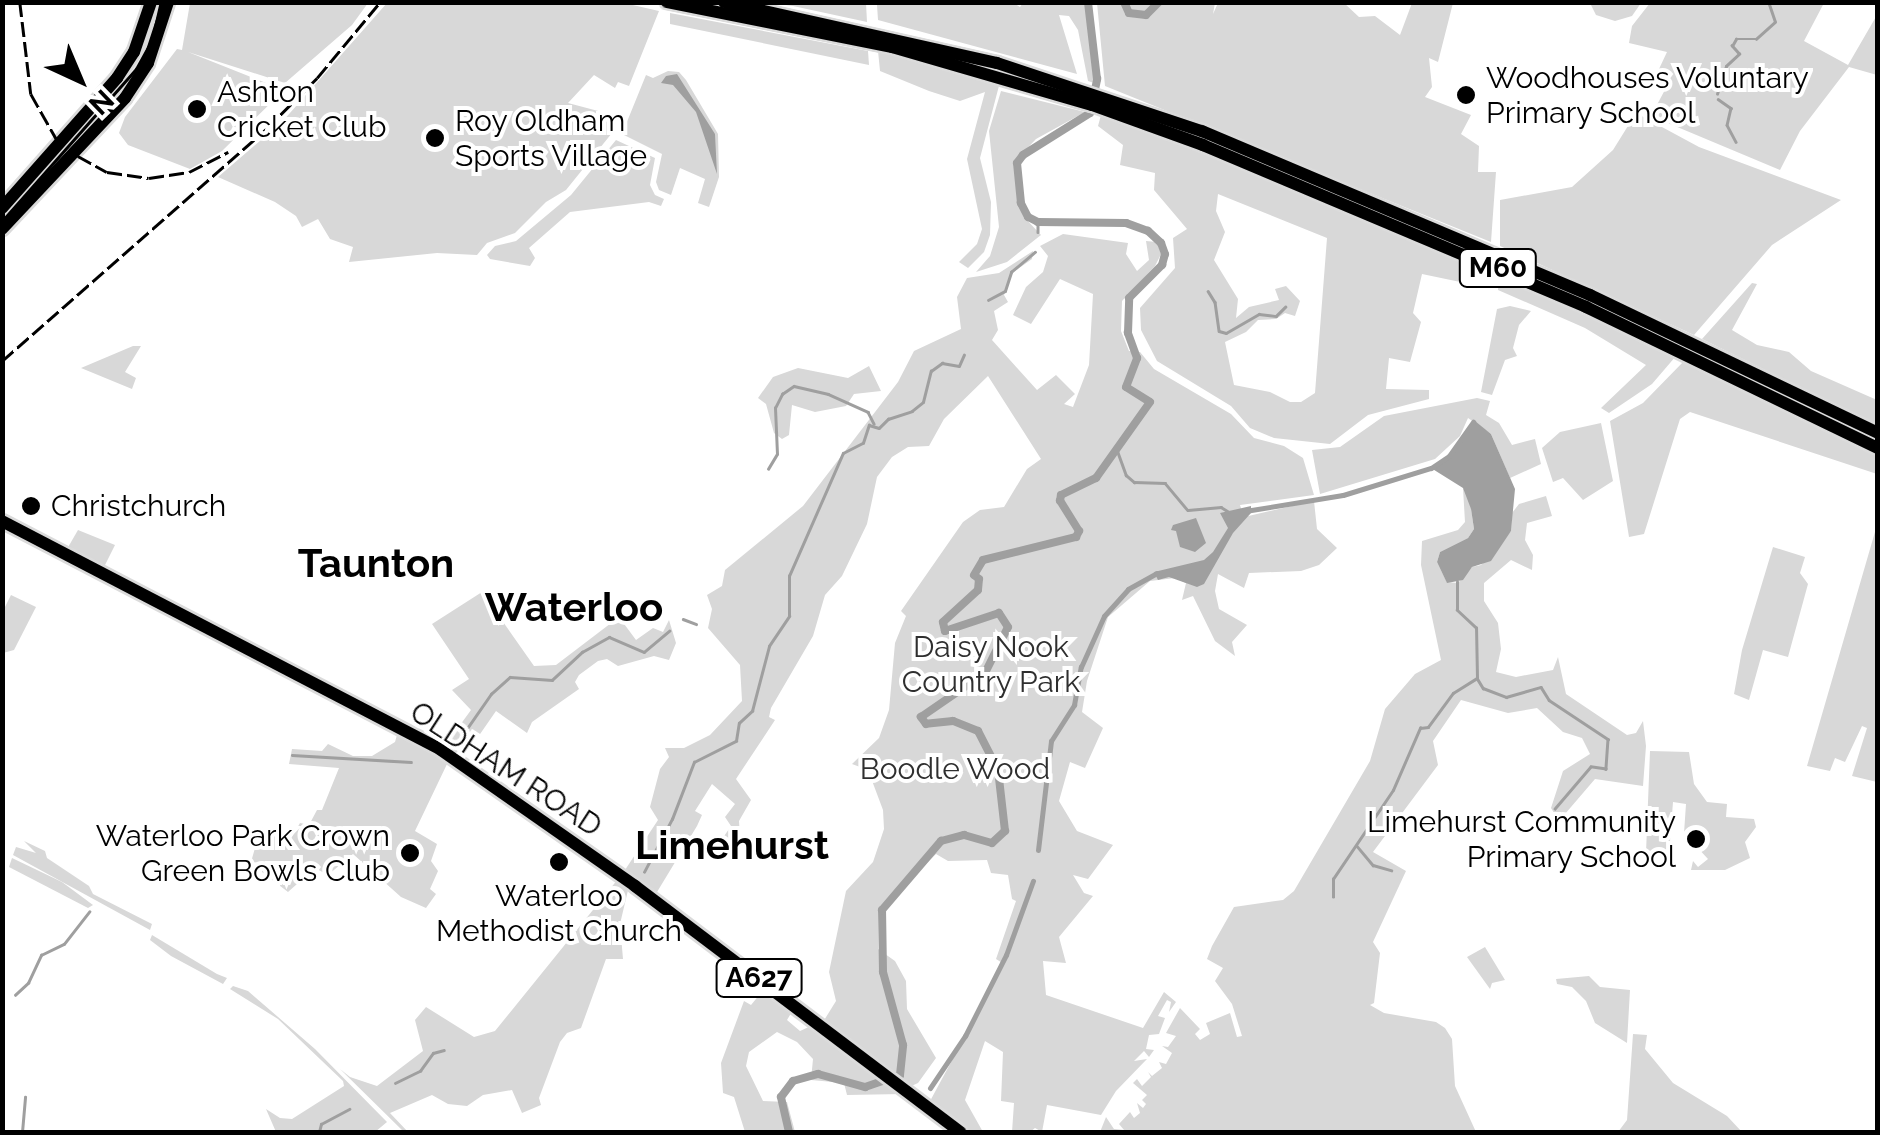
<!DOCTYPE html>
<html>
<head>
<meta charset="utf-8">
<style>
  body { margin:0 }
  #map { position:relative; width:1880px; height:1135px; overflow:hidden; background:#fff; font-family:Raleway,sans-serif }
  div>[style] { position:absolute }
  .green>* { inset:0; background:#d8d8d8 }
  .water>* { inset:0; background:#9f9f9f }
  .stream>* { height:2.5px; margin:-1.25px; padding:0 1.25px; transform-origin:1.25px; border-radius:1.25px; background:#9f9f9f }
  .canal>* { height:5px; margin:-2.5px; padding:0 2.5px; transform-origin:2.5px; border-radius:2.5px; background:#9f9f9f }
  .river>* { height:8px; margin:-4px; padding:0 4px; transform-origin:4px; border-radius:4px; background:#9f9f9f }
  .roads { filter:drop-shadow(2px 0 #dbdbdb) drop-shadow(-2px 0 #dbdbdb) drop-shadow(0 2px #dbdbdb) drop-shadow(0 -2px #dbdbdb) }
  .highway>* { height:12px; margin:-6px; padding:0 6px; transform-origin:6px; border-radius:6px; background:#000 }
  .tram>* { height:2.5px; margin:-1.25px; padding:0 1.25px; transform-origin:1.25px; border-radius:1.25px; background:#000 }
  .rail>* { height:2.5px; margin-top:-1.25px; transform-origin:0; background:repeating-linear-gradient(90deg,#000 0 15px,transparent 0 20px) }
  .dots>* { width:28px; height:28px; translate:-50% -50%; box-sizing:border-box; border:5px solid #fff; border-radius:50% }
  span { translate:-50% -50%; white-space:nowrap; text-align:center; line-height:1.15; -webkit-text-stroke:8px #fff; paint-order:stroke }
  .shield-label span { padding:2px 8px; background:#fff; border:2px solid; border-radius:8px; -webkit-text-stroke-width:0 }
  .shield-label { font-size:28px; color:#000; font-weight:700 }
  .poi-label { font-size:30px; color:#000 }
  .left { translate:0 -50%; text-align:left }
  .right { translate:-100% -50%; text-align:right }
  .park-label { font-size:30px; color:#2f2f2f }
  .street-label { font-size:30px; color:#000 }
  .district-label { font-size:40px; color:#000; font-weight:700 }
  .frame { position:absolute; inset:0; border:5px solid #000; pointer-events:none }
  .north { position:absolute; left:30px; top:30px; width:100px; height:100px; -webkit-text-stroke:8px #fff; paint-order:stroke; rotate:136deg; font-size:28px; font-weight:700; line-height:40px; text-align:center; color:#000 }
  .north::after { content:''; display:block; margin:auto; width:35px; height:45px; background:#000; clip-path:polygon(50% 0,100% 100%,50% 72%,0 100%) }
</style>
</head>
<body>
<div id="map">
  <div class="green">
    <div style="clip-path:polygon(889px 2px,1012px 2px,1020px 7px,1023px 3px,1085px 3px,1094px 83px,1088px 81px,1078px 30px,1069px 16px,1059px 15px,1077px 74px,878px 20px,877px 5px)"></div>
    <div style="clip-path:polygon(190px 3px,190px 2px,368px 3px,352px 25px,285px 83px,188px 52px,284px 90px,222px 151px,190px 169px,128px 145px,119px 133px,125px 117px,177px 49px,182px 50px)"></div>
    <div style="clip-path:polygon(624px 3px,659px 11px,629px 86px,618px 82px,615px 88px,594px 75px,568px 103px,617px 116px,612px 133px,566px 190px,546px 202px,515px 233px,487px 243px,477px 255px,437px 253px,349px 262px,353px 247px,330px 239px,318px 219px,302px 227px,296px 216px,275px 202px,218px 177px,282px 122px,387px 3px)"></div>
    <div style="clip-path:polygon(771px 3px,866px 3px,867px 22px,793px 6px)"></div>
    <div style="clip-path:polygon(1097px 3px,1215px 3px,1213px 14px,1218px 3px,1344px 3px,1359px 17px,1375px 16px,1400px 35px,1412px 3px,1453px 3px,1438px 62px,1429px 58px,1432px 87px,1425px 97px,1471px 115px,1461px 134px,1479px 146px,1478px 172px,1496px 172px,1491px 242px,1105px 86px)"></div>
    <div style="clip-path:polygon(1590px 3px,1590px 2px,1641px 3px,1632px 16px,1615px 21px,1596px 15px)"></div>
    <div style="clip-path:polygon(1650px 3px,1824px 3px,1804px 41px,1848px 65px,1877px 15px,1877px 75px,1849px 67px,1800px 131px,1780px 170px,1651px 116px,1667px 86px,1666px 73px,1659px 69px,1667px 52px,1629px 43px,1632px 26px)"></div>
    <div style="clip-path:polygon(670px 13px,868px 51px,869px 65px,670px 24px)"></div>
    <div style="clip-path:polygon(878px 51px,1000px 82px,980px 158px,991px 202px,990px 235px,984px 252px,968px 268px,959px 262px,977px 244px,982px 229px,967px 159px,985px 92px,960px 101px,929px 91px,880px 71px)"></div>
    <div style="clip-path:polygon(668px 71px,679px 72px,686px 80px,718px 134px,719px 177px,709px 207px,698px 203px,705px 179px,680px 168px,671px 195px,659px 190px,656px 182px,662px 154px,622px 134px,646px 75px,653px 78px)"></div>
    <div style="clip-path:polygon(1001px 91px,1085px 112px,1036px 139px,1014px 162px,1018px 203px,1025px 218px,1041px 235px,1007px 262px,976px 272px,990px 256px,999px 227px,989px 131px)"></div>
    <div style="clip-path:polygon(1636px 113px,1699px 147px,1841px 200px,1772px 245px,1694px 335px,1500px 246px,1500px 200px,1572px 187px,1613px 150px)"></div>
    <div style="clip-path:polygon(evenodd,1101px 115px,1217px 157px,1490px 271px,1489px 288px,1422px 274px,1413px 313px,1421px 322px,1410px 362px,1389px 358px,1386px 389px,1429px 390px,1429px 399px,1368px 415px,1330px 444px,1274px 438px,1250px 428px,1231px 406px,1157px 361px,1141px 330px,1140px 308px,1175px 268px,1173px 238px,1187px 229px,1154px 190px,1155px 173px,1120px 165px,1123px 145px,1098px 126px,1101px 115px,1218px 194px,1327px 238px,1315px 393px,1301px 402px,1290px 402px,1270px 392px,1234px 385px,1225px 342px,1246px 332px,1258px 320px,1276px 319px,1285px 313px,1295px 316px,1300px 301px,1286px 286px,1275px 289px,1279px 300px,1249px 307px,1236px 318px,1238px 299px,1214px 260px,1225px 232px,1216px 211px,1218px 194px)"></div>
    <div style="clip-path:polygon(616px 140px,655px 158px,650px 185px,655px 195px,664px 199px,661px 206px,649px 202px,570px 212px,529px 248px,535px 258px,530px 266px,490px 259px,487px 255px,495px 246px,516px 241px,571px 195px)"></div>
    <div style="clip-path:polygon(1063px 234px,1128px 243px,1126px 254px,1137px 271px,1149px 260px,1146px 241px,1157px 242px,1161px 254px,1155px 266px,1122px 301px,1121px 331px,1129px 351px,1140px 352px,1154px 369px,1231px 414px,1254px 438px,1284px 446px,1303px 458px,1314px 495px,1240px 505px,1244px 517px,1314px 501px,1317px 529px,1337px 548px,1319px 565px,1301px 571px,1249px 573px,1244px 588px,1218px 574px,1215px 591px,1219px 609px,1247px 625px,1232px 642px,1235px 656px,1215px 641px,1193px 596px,1182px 600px,1186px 583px,1175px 578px,1150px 581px,1108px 617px,1087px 681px,1082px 712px,1103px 728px,1085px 768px,1070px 762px,1059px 801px,1077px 831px,1113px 845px,1088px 879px,1073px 875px,1084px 893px,1093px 896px,1059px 937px,1066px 963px,1043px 961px,1046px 995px,1143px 1028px,1164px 992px,1176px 1002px,1169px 1012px,1171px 1002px,1167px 1000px,1158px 1016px,1165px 1018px,1159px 1034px,1149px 1035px,1146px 1049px,1154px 1050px,1149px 1057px,1144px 1051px,1134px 1061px,1147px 1059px,1116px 1091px,1101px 1115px,1047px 1105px,1042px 1132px,1035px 1128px,1030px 1132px,1012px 1132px,1014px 1103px,1001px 1101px,1003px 1052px,985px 1041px,965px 1100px,983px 1132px,966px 1132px,929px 1103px,1004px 964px,996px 959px,1016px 901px,1012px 899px,1008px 875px,991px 873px,987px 860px,948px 861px,936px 854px,878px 911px,878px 949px,895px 961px,906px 981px,907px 1009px,936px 1058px,918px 1083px,907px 1088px,823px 1022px,836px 1001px,829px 972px,846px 891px,873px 862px,884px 829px,883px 810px,868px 770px,852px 764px,879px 738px,889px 710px,895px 643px,906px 616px,901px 611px,963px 522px,980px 510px,1004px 507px,1027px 469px,1041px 459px,988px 376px,944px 419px,929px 446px,908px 447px,892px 457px,877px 477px,867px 524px,842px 576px,825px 595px,813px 636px,771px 708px,769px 717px,775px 720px,736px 779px,751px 800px,739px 821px,741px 852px,730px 856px,716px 848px,731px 826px,725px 817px,735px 804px,712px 784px,695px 811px,702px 815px,697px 826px,654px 897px,623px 873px,658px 820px,650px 807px,660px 769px,669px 757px,665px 748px,684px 748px,710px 735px,742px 701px,740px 665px,708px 628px,712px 609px,707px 595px,722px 586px,725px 570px,803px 506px,898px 382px,914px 351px,961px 329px,957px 297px,967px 278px,999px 273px,1033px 251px,1032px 259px,1012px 273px,1004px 295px,1008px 302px,994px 311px,998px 330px,992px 340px,1037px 390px,1056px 375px,1075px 394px,1064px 404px,1073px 407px,1089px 365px,1093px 294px,1060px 279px,1031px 324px,1013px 315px,1026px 287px,1043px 272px,1048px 256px,1040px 246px)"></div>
    <div style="clip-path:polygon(1499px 275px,1607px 323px,1676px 356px,1652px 384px,1609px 413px,1601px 408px,1646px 365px,1585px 328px,1498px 290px)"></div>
    <div style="clip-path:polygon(1752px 283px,1757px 284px,1732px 330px,1757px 345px,1789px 352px,1811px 371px,1877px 400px,1877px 425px,1702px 339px)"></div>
    <div style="clip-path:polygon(1510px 306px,1531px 311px,1519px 325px,1513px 348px,1517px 356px,1505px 360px,1492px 395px,1481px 392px,1497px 309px)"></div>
    <div style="clip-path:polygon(133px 346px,141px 346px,125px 372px,136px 378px,132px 389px,81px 368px)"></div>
    <div style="clip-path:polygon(1685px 360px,1877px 454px,1877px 474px,1690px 412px,1680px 419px,1644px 534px,1629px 537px,1610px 421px,1643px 403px)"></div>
    <div style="clip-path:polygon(869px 366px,881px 391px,854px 394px,846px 406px,815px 412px,792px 405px,789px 435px,782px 439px,774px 433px,766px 404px,758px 398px,773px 377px,798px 368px,848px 378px)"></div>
    <div style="clip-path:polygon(1477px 398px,1490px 401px,1486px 415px,1499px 423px,1512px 445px,1535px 439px,1541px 464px,1510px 478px,1491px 434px,1468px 418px,1460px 436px,1435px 459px,1320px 494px,1312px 450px,1340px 447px,1384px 416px)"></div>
    <div style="clip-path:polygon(1601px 423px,1613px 481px,1583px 500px,1563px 478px,1553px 482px,1542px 448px,1560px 432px)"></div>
    <div style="clip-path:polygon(1463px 488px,1469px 495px,1474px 529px,1468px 538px,1440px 552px,1437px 562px,1447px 582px,1458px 583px,1472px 567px,1481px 565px,1511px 531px,1512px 513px,1519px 504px,1546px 496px,1552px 516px,1527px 523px,1525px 540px,1533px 555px,1532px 570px,1511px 560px,1484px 583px,1484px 601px,1498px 623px,1501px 649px,1496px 672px,1516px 677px,1553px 670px,1558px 657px,1566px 694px,1627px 735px,1636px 733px,1643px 721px,1646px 746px,1643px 786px,1595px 779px,1559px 821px,1551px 808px,1563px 771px,1590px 754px,1582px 738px,1563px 732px,1537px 708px,1508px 713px,1461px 700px,1433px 741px,1438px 765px,1373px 852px,1406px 871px,1373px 942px,1380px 953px,1374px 1003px,1370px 1005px,1384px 1013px,1436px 1022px,1445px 1028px,1452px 1039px,1455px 1086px,1476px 1132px,1100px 1132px,1106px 1117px,1114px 1129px,1124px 1130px,1119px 1124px,1130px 1112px,1134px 1118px,1140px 1113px,1137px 1103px,1143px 1108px,1146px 1104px,1142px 1100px,1147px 1095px,1133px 1083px,1137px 1079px,1142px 1086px,1151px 1077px,1148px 1072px,1152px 1076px,1162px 1068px,1159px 1062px,1166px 1064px,1172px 1053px,1162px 1046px,1168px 1047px,1176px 1036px,1166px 1033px,1180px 1008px,1200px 1029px,1195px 1034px,1200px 1040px,1210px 1034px,1206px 1023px,1230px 1013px,1237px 1037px,1242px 1036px,1232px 1004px,1215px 981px,1223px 968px,1207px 959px,1212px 946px,1234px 907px,1283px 900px,1294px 891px,1370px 761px,1385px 709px,1415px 674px,1441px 660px,1421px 565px,1422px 541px,1458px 530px,1465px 522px)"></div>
    <div style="clip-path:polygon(1877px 525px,1878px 782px,1877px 782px,1852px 776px,1867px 728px,1862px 726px,1845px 762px,1835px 758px,1830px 771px,1807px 766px)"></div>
    <div style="clip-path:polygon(78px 530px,115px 545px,103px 569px,67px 549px)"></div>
    <div style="clip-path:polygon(1773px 547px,1805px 557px,1800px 573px,1808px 584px,1788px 657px,1763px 650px,1749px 700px,1734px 694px,1742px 650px)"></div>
    <div style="clip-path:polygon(482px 592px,534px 666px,556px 665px,619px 617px,636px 640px,653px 628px,663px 632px,669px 620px,676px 643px,669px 660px,654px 656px,618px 666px,607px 659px,598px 661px,579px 675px,575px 682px,579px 689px,532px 722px,527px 733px,496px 711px,469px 750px,458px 743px,451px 752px,444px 747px,471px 710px,452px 690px,469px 679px,432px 624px)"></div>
    <div style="clip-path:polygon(11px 595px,36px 607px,14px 650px,3px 653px,3px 611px)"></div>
    <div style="clip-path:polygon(397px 735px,448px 762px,415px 831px,437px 844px,431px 861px,438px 871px,430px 889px,436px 894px,426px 908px,401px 897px,353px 854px,328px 875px,315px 868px,288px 892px,262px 872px,262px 863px,251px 862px,261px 827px,289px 842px,300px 823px,309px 825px,317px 810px,322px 810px,339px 768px,289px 764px,292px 749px,322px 751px,328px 744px,353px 756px,372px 756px,395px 742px)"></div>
    <div style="clip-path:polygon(1650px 751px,1689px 752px,1694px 784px,1707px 802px,1727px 804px,1726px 817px,1754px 819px,1756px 827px,1745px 842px,1750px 858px,1725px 870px,1691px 870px,1693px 861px,1698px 867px,1708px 859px,1684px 833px,1686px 804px,1673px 802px,1669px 854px,1646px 853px)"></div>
    <div style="clip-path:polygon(24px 841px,45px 851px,47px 858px,89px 886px,93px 894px,152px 924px,150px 930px,13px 855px,16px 847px,36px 853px)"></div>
    <div style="clip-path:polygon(12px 858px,62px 882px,93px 905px,88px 908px,9px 867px)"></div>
    <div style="clip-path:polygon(618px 879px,629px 886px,620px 924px,623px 959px,606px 959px,581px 1028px,567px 1033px,560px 1042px,539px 1098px,541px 1105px,522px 1113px,512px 1090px,483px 1095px,467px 1106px,448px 1104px,432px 1095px,390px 1113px,408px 1132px,404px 1132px,340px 1069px,350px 1077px,377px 1086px,423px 1051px,415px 1020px,426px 1007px,474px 1037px,495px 1031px)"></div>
    <div style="clip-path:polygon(152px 935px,217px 974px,227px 978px,223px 984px,171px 956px,150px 940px)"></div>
    <div style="clip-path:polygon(1485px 947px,1505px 980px,1492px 983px,1490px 989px,1467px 957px)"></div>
    <div style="clip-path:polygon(1589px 976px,1600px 987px,1630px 990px,1627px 1043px,1595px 1023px,1586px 1001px,1572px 987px,1557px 984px,1556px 979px)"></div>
    <div style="clip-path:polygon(233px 986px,248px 991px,315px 1049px,387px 1122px,375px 1132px,276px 1132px,266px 1109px,280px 1118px,292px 1119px,344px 1086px,343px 1081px,278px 1019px,230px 989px)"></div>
    <div style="clip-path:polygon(765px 988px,793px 1010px,787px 1020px,800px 1031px,813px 1025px,902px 1094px,847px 1095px,844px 1083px,811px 1080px,813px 1059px,797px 1042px,777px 1032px,749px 1052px,746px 1066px,763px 1101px,787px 1102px,795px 1132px,745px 1132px,734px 1097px,723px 1093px,721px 1063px,744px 1001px,751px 1005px)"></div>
    <div style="clip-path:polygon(1633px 1034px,1647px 1035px,1645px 1049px,1673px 1083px,1727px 1116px,1742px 1132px,1618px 1132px,1627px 1120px)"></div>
  </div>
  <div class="water">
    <div style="clip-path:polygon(677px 74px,715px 134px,717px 174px,696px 112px,673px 85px,661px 83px,666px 76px)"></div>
    <div style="clip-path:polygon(1475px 421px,1491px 434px,1515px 489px,1511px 531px,1491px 561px,1472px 567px,1463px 580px,1447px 583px,1437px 562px,1440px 552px,1468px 538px,1474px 529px,1471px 509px,1463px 488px,1431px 468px,1449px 456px)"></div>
    <div style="clip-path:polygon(1251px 506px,1251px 513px,1233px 533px,1204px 584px,1197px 587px,1169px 577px,1158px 580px,1154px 572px,1204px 560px,1213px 552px,1228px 528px,1220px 513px)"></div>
    <div style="clip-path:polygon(1196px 518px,1206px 543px,1195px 552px,1180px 547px,1176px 531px,1171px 530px,1173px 525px)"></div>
  </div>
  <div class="stream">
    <div style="left:1717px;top:94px;width:29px;rotate:-72deg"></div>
    <div style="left:1726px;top:66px;width:18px;rotate:-43deg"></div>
    <div style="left:1739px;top:54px;width:11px;rotate:-131deg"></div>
    <div style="left:1732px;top:46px;width:8px;rotate:-60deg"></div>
    <div style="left:1736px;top:39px;width:20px"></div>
    <div style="left:1756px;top:39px;width:25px;rotate:-42deg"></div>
    <div style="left:1775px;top:22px;width:21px;rotate:-109deg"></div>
    <div style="left:1718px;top:99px;width:16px;rotate:35deg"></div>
    <div style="left:1731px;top:108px;width:17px;rotate:103deg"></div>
    <div style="left:1727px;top:125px;width:19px;rotate:62deg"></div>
    <div style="left:1038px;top:222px;width:10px;rotate:90deg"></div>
    <div style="left:1208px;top:291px;width:13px;rotate:58deg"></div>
    <div style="left:1215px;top:302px;width:29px;rotate:82deg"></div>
    <div style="left:1219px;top:331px;width:7px;rotate:16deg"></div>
    <div style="left:1226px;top:333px;width:38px;rotate:-30deg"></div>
    <div style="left:1259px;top:314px;width:17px;rotate:7deg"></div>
    <div style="left:1276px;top:316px;width:13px;rotate:-45deg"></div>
    <div style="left:988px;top:300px;width:19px;rotate:-28deg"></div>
    <div style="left:1005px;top:291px;width:20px;rotate:-72deg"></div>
    <div style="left:1011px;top:272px;width:31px;rotate:-40deg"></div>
    <div style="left:1116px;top:447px;width:30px;rotate:70deg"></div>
    <div style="left:1126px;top:475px;width:11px;rotate:41deg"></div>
    <div style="left:1134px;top:482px;width:31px;rotate:2deg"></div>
    <div style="left:1165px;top:483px;width:35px;rotate:50deg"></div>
    <div style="left:1188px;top:510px;width:33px;rotate:-5deg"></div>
    <div style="left:1221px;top:507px;width:9px;rotate:32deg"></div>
    <div style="left:768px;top:469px;width:17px;rotate:-59deg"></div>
    <div style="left:777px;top:454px;width:46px;rotate:-92.5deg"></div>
    <div style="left:775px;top:408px;width:16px;rotate:-63deg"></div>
    <div style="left:782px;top:394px;width:14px;rotate:-34deg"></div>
    <div style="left:794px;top:386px;width:35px;rotate:13deg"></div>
    <div style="left:828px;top:394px;width:44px;rotate:24.2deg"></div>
    <div style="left:868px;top:412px;width:13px;rotate:63deg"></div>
    <div style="left:683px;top:619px;width:14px;rotate:21deg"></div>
    <div style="left:1477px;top:678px;width:12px;rotate:59deg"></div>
    <div style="left:1483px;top:688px;width:25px;rotate:21deg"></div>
    <div style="left:1506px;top:697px;width:36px;rotate:-16deg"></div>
    <div style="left:1541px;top:687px;width:15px;rotate:58deg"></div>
    <div style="left:1549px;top:700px;width:71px;rotate:33.5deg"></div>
    <div style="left:1608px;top:739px;width:30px;rotate:94deg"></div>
    <div style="left:1606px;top:769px;width:15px;rotate:-172deg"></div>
    <div style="left:1591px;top:767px;width:55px;rotate:130.6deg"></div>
    <div style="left:459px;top:740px;width:56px;rotate:-55.2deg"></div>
    <div style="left:491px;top:694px;width:25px;rotate:-42deg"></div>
    <div style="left:510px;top:677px;width:42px;rotate:4.1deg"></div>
    <div style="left:552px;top:680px;width:41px;rotate:-43deg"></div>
    <div style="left:582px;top:652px;width:31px;rotate:-29deg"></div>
    <div style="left:609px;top:637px;width:38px;rotate:23deg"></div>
    <div style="left:644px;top:652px;width:33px;rotate:-40deg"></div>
    <div style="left:292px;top:755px;width:119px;rotate:3.4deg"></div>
    <div style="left:1357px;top:846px;width:25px;rotate:50deg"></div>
    <div style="left:1373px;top:865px;width:19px;rotate:16deg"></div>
    <div style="left:644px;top:872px;width:60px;rotate:-62.2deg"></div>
    <div style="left:672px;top:819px;width:61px;rotate:-68.9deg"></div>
    <div style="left:694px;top:762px;width:47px;rotate:-26.6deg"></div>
    <div style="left:736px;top:741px;width:18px;rotate:-81deg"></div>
    <div style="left:739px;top:723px;width:18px;rotate:-43deg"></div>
    <div style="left:752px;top:711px;width:67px;rotate:-75.3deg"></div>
    <div style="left:769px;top:646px;width:36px;rotate:-56deg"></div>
    <div style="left:789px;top:616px;width:40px;rotate:-90deg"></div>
    <div style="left:789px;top:576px;width:134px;rotate:-66.3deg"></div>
    <div style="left:843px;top:453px;width:22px;rotate:-27deg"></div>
    <div style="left:863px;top:443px;width:19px;rotate:-72deg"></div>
    <div style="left:869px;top:425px;width:10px;rotate:17deg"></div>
    <div style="left:879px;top:428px;width:13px;rotate:-45deg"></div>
    <div style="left:888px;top:419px;width:25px;rotate:-18deg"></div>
    <div style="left:912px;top:411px;width:14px;rotate:-39deg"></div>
    <div style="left:923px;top:402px;width:32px;rotate:-76deg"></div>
    <div style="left:931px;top:371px;width:14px;rotate:-36deg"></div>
    <div style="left:942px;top:363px;width:17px;rotate:10deg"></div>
    <div style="left:959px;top:366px;width:12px;rotate:-66deg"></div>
    <div style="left:1333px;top:897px;width:18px;rotate:-90deg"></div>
    <div style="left:1333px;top:879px;width:107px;rotate:-56deg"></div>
    <div style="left:1393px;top:790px;width:68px;rotate:-66.5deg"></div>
    <div style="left:1420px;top:728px;width:8px;rotate:-7deg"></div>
    <div style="left:1428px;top:727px;width:42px;rotate:-53.7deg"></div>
    <div style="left:1453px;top:693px;width:28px;rotate:-32deg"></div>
    <div style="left:1477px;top:678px;width:50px;rotate:-91.1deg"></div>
    <div style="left:1476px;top:628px;width:26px;rotate:-137deg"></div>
    <div style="left:1457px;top:610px;width:28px;rotate:-90deg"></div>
    <div style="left:15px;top:995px;width:18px;rotate:-43deg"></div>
    <div style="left:28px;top:983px;width:31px;rotate:-65deg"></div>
    <div style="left:41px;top:955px;width:25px;rotate:-26deg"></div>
    <div style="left:64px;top:944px;width:41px;rotate:-52deg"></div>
    <div style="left:395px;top:1083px;width:28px;rotate:-26deg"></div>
    <div style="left:420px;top:1071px;width:22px;rotate:-54deg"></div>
    <div style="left:433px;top:1053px;width:11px;rotate:-15deg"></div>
    <div style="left:22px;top:1132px;width:35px;rotate:-85deg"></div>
    <div style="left:319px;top:1132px;width:8px;rotate:-76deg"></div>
    <div style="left:321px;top:1124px;width:32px;rotate:-28deg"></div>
  </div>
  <div class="canal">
    <div style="left:1245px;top:511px;width:99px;rotate:-9.3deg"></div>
    <div style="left:1343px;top:495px;width:92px;rotate:-17.1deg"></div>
    <div style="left:1431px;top:468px;width:22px;rotate:-34deg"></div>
    <div style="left:1449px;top:456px;width:42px;rotate:-54.8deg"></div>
    <div style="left:1038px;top:850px;width:110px;rotate:-83.2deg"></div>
    <div style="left:1051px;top:741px;width:43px;rotate:-57.4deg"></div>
    <div style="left:1074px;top:705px;width:39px;rotate:-80deg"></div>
    <div style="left:1081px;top:667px;width:56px;rotate:-65.7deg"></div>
    <div style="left:1104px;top:616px;width:36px;rotate:-48deg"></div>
    <div style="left:1128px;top:589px;width:33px;rotate:-29deg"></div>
    <div style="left:930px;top:1088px;width:63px;rotate:-56.1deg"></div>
    <div style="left:965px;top:1036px;width:91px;rotate:-63.2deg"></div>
    <div style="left:1006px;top:955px;width:79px;rotate:-70deg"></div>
  </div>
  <div class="river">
    <div style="left:1124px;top:2px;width:12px;rotate:66deg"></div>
    <div style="left:1129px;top:13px;width:17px;rotate:7deg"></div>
    <div style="left:1146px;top:15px;width:18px;rotate:-45deg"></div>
    <div style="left:789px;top:1132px;width:36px;rotate:-103deg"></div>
    <div style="left:781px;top:1097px;width:20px;rotate:-53deg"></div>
    <div style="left:793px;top:1081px;width:26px;rotate:-16deg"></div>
    <div style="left:818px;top:1074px;width:49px;rotate:15.5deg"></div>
    <div style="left:865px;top:1087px;width:37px;rotate:-19deg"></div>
    <div style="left:900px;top:1075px;width:30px;rotate:-84deg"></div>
    <div style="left:903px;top:1045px;width:76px;rotate:-105.3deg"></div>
    <div style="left:883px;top:972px;width:62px;rotate:-90.9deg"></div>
    <div style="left:882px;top:910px;width:91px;rotate:-49.5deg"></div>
    <div style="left:941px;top:841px;width:24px;rotate:-15deg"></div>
    <div style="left:964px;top:835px;width:29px;rotate:16deg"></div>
    <div style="left:992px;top:843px;width:18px;rotate:-43deg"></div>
    <div style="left:1005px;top:831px;width:61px;rotate:-96.5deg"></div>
    <div style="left:998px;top:770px;width:44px;rotate:-117.1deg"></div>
    <div style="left:978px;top:731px;width:27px;rotate:-158deg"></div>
    <div style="left:953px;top:721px;width:27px;rotate:174deg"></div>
    <div style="left:926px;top:724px;width:9px;rotate:-126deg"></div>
    <div style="left:921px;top:717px;width:78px;rotate:-34.5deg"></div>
    <div style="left:985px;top:673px;width:51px;rotate:-63.4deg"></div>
    <div style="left:1008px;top:627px;width:17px;rotate:-123deg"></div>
    <div style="left:999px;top:613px;width:57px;rotate:161.6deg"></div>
    <div style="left:945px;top:631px;width:9px;rotate:-103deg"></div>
    <div style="left:943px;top:622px;width:47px;rotate:-42.4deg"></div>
    <div style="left:978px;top:590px;width:11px;rotate:-85deg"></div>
    <div style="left:979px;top:579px;width:6px;rotate:-141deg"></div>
    <div style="left:974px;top:575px;width:17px;rotate:-59deg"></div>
    <div style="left:983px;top:560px;width:96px;rotate:-13.9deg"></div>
    <div style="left:1076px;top:537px;width:7px;rotate:-63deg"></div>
    <div style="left:1079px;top:531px;width:36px;rotate:-122deg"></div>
    <div style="left:1060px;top:501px;width:6px;rotate:-81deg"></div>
    <div style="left:1061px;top:495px;width:39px;rotate:-26deg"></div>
    <div style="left:1096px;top:478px;width:93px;rotate:-54.6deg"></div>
    <div style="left:1150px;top:402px;width:28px;rotate:-148deg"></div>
    <div style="left:1126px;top:387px;width:31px;rotate:-69deg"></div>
    <div style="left:1137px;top:358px;width:27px;rotate:-110deg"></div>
    <div style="left:1128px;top:333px;width:35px;rotate:-88deg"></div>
    <div style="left:1129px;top:298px;width:47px;rotate:-45deg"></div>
    <div style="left:1162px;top:265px;width:11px;rotate:-75deg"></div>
    <div style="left:1165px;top:254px;width:12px;rotate:-110deg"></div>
    <div style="left:1161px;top:243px;width:18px;rotate:-137deg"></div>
    <div style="left:1148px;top:231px;width:23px;rotate:-160deg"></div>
    <div style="left:1126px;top:223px;width:88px;rotate:-179.3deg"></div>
    <div style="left:1038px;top:222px;width:11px;rotate:-153deg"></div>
    <div style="left:1028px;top:217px;width:16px;rotate:-117deg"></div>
    <div style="left:1021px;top:203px;width:40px;rotate:-95.7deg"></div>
    <div style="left:1017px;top:163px;width:10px;rotate:-53deg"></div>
    <div style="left:1023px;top:155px;width:79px;rotate:-32.1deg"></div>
    <div style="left:1090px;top:113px;width:35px;rotate:-78deg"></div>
    <div style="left:1097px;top:79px;width:78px;rotate:-96.7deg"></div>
  </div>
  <div class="roads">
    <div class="highway">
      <div style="left:667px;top:2px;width:229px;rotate:11.3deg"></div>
      <div style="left:892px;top:47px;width:208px;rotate:16.2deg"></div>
      <div style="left:1092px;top:105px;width:118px;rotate:19.8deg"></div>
      <div style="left:1203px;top:145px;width:416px;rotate:22.9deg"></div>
      <div style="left:1586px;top:307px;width:324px;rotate:25.8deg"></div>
      <div style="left:724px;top:2px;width:280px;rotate:12.6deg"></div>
      <div style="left:997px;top:63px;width:216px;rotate:18.4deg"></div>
      <div style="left:1202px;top:131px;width:421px;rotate:22.9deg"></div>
      <div style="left:1590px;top:295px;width:319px;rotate:25.6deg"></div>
      <div style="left:2px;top:208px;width:174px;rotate:-48.5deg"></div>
      <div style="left:117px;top:78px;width:31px;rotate:-57deg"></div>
      <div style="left:134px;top:52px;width:53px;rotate:-71.2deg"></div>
      <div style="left:2px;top:229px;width:180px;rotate:-46.8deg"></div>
      <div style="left:125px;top:98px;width:42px;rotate:-56.7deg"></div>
      <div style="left:148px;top:63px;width:64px;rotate:-71.8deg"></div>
      <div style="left:2px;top:521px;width:495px;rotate:27.5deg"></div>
      <div style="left:441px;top:750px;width:237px;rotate:35deg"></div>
      <div style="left:635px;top:886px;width:408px;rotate:37.1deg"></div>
    </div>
  </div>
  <div class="tram">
    <div style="left:2px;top:221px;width:203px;rotate:-48.6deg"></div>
    <div style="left:136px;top:69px;width:33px;rotate:-61deg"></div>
    <div style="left:152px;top:40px;width:39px;rotate:-77deg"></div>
  </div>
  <div class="rail">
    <div style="left:20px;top:2px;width:93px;rotate:83.2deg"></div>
    <div style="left:31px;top:94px;width:53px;rotate:60.5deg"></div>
    <div style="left:78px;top:156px;width:33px;rotate:29deg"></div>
    <div style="left:107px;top:172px;width:42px;rotate:8.1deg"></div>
    <div style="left:149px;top:178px;width:40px;rotate:-8.5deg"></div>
    <div style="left:189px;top:172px;width:44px;rotate:-27.1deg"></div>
    <div style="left:2px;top:361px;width:351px;rotate:-41.3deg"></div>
    <div style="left:266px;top:129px;width:72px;rotate:-45deg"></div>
    <div style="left:317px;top:78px;width:99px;rotate:-50.3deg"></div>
  </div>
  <div class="dots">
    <div style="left:1466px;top:95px;background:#000"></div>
    <div style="left:197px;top:109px;background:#000"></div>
    <div style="left:435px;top:138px;background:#000"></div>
    <div style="left:31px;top:506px;background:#000"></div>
    <div style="left:1696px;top:839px;background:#000"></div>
    <div style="left:410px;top:853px;background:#000"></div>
    <div style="left:559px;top:862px;background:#000"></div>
  </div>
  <div class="shield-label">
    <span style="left:1498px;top:268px">M60</span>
    <span style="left:759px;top:978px">A627</span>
  </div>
  <div class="poi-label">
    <span class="left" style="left:1486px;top:95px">Woodhouses Voluntary<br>Primary School</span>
    <span class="left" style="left:217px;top:109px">Ashton<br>Cricket Club</span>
    <span class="left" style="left:455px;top:138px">Roy Oldham<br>Sports Village</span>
    <span class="left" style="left:51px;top:506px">Christchurch</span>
    <span class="right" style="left:1676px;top:839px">Limehurst Community<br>Primary School</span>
    <span class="right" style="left:390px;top:853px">Waterloo Park Crown<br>Green Bowls Club</span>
    <span style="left:559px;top:913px">Waterloo<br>Methodist Church</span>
  </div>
  <div class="park-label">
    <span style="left:991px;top:664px">Daisy Nook<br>Country Park</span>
    <span style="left:955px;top:769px">Boodle Wood</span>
  </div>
  <div class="street-label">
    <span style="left:506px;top:769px;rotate:33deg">OLDHAM ROAD</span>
  </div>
  <div class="district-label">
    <span style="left:376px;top:563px">Taunton</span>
    <span style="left:574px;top:607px">Waterloo</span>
    <span style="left:732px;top:845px">Limehurst</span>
  </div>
  <div class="frame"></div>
  <div class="north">N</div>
</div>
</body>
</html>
